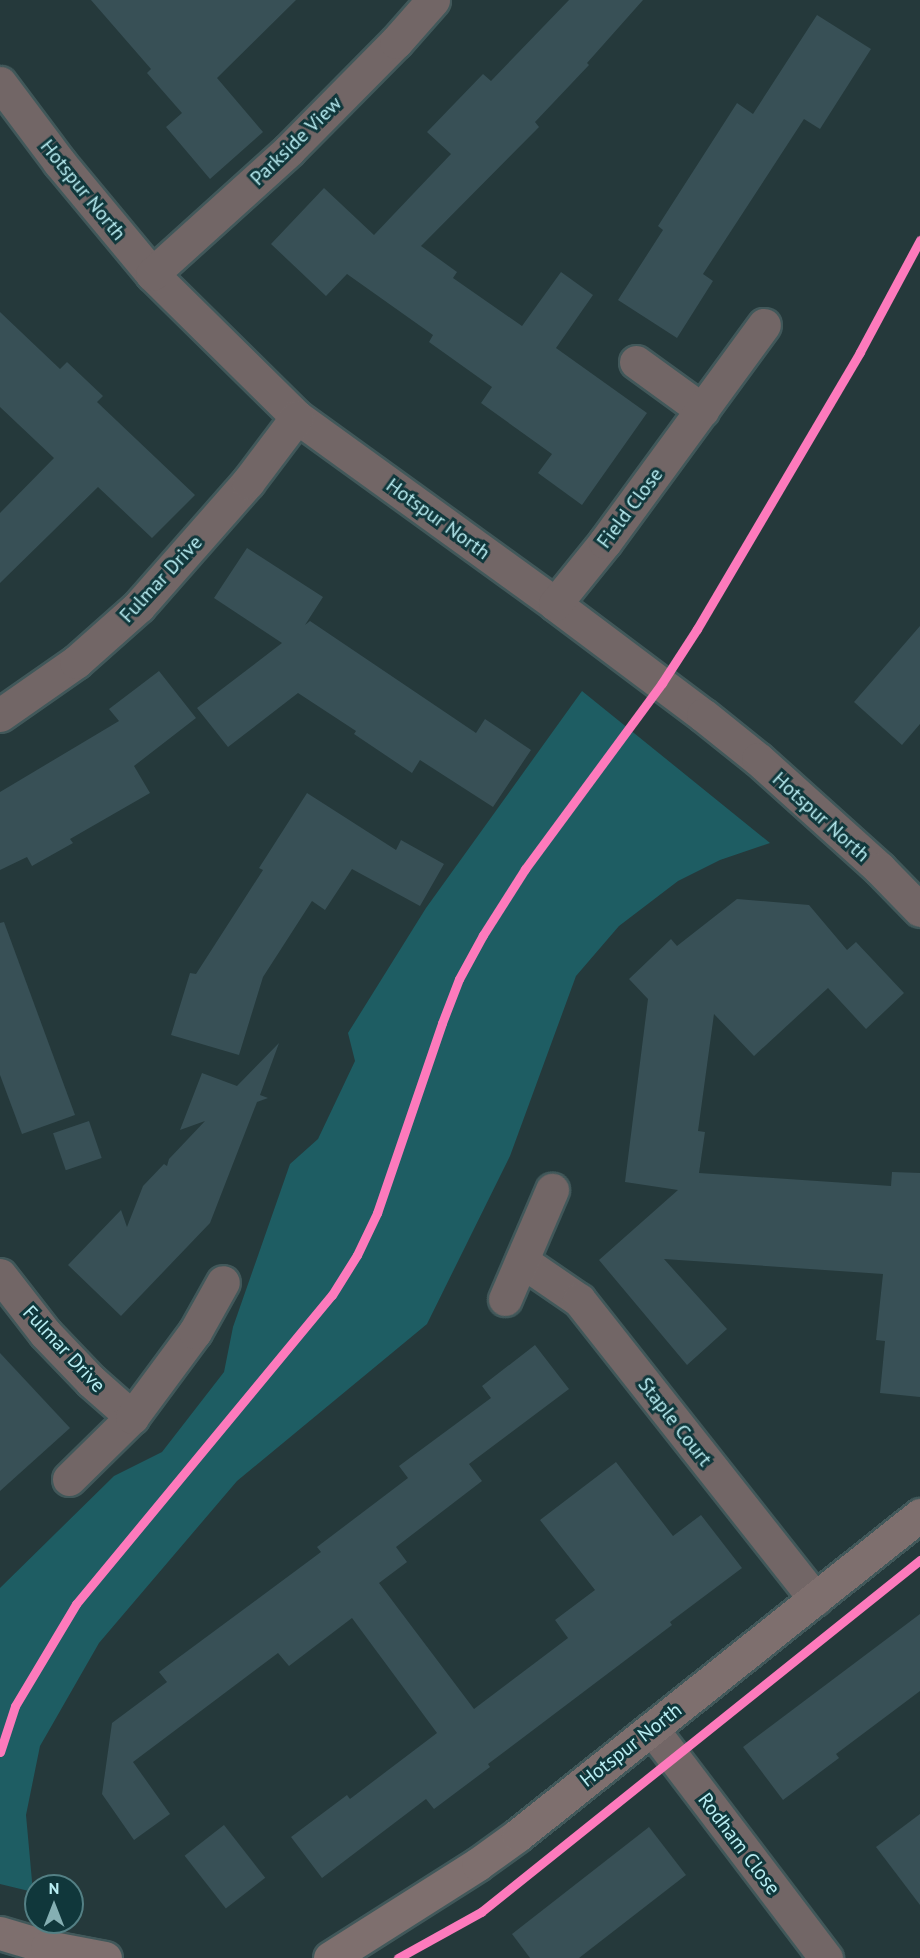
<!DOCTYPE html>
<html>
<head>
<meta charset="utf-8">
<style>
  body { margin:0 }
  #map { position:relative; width:920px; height:1958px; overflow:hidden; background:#25393b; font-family:"PT Sans",sans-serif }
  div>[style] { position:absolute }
  .green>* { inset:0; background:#1e5d63 }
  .building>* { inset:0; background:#385056; transform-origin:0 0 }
  .roads { filter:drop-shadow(2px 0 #41585a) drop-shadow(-2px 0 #41585a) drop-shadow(0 2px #41585a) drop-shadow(0 -2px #41585a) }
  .street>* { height:33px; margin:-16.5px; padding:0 16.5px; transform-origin:16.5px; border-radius:16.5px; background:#726666 }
  .secondary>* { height:33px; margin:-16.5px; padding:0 16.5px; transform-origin:16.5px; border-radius:16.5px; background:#7e6f6e }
  .cycleway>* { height:9px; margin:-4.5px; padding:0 4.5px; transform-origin:4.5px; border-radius:4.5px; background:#fd7abc }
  span { translate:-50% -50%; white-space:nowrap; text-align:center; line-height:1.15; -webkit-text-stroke:6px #10373b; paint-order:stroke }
  .street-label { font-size:20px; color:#b9eef3 }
  .north { position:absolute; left:24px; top:1874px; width:60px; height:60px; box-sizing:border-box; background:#10373b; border:2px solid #548085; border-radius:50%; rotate:0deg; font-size:16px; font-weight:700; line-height:24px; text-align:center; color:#b9eef3 }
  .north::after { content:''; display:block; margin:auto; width:21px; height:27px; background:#85afb3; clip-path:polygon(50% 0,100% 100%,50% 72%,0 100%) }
</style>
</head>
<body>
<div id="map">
  <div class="green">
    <div style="clip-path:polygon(582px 691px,770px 843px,720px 860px,678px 881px,619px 926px,576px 976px,510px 1156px,427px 1324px,237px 1481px,99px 1643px,40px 1746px,26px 1815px,33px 1892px,0 1884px,0 1588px,114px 1476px,162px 1452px,224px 1372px,233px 1327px,290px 1164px,318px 1139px,355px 1061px,348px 1033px,426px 908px)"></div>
  </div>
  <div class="building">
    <div style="clip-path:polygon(91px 0,296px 0,217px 78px,263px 132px,210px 179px,166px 127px,182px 113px,147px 73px,151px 69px)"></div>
    <div style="clip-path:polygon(569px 0,643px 0,587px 63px,589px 65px,535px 122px,539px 127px,421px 246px,457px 272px,453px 278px,522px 326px,561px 272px,593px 295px,556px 348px,647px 413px,582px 505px,538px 473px,552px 454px,481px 403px,492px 387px,429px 342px,433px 335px,347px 274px,326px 296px,271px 244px,324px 188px,374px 235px,451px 154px,427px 132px,483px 74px,491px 81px)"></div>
    <div style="clip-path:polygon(817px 15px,871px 49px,820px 129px,804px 119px,703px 274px,713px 281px,677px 338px,618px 300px,663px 230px,658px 226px,737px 103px,753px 114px)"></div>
    <div style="clip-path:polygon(0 312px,60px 369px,67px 362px,103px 396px,97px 402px,195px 495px,152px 538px,98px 487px,0 583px,0 513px,54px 458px,0 407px)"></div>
    <div style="clip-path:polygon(247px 548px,323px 597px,305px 625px,310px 621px,476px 733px,485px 719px,531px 750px,493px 807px,420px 760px,412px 773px,354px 734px,356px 731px,298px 693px,228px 747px,197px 708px,282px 643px,214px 598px)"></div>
    <div style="clip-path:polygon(920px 626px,920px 724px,902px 745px,854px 702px)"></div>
    <div style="clip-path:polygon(159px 671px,196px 718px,134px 766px,150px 793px,70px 839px,73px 843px,32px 866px,27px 857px,0 870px,0 792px,119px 721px,109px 709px)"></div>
    <div style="clip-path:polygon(307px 793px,396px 850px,401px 840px,444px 864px,420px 906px,352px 869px,325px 910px,312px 901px,263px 977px,239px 1055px,171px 1035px,190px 973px,196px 974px,263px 870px,259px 868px)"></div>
    <div style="clip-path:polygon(737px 899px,809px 905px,847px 950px,856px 942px,904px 993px,866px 1029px,828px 988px,754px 1056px,714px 1014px,698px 1131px,705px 1132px,699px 1173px,891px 1186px,892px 1172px,920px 1173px,920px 1397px,880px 1393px,885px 1341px,876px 1340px,883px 1274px,664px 1259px,727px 1329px,687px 1365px,599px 1260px,678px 1190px,625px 1182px,648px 999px,629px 979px,671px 939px,677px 946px)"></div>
    <div style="clip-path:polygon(4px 922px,75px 1115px,22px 1134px,0 1075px,0 923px)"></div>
    <div style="clip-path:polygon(279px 1043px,260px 1095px,268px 1098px,257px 1102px,210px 1223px,121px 1316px,68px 1265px,121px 1210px,127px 1227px,143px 1186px,164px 1164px,167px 1166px,169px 1159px,205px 1121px,180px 1130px,202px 1073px,237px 1086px)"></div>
    <div style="left:89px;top:1121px;width:39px;height:38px;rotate:71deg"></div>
    <div style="clip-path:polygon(535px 1345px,569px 1389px,469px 1464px,482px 1481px,396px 1547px,407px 1562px,379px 1583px,474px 1709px,568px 1638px,555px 1620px,595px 1590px,540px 1520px,616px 1462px,673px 1536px,701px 1515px,742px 1568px,670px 1622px,672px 1625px,488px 1764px,490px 1767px,434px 1809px,426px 1799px,322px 1878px,291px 1837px,347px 1795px,350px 1799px,437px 1733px,352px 1618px,289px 1666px,278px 1653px,133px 1762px,170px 1814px,134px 1840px,102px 1794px,112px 1723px,167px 1682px,159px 1672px,321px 1552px,317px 1547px,408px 1478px,399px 1466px,491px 1398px,482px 1386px)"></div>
    <div style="clip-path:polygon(0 1353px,70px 1428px,0 1491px)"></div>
    <div style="clip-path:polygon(920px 1614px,920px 1691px,836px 1754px,839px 1758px,783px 1800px,743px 1747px)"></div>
    <div style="clip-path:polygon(920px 1814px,920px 1905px,876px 1847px)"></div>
    <div style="left:224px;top:1825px;width:67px;height:50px;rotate:52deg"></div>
    <div style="clip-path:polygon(649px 1827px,686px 1875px,579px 1958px,530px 1958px,512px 1934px)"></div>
  </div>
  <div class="roads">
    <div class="street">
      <div style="left:0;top:83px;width:99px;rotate:53.2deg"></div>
      <div style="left:59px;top:162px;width:146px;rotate:50.3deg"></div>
      <div style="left:152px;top:274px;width:204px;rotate:44.6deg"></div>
      <div style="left:297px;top:417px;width:319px;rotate:35.9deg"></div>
      <div style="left:555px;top:604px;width:185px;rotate:36.9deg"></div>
      <div style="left:703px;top:715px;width:70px;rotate:38.7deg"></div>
      <div style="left:758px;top:759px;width:164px;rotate:42deg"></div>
      <div style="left:880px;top:869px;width:57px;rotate:45.7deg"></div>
      <div style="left:152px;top:274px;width:185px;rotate:-42.1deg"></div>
      <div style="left:289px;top:150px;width:152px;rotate:-45.3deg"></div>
      <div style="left:396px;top:42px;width:56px;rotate:-48.6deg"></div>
      <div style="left:636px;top:362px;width:82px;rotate:36deg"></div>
      <div style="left:555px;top:604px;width:80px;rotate:-51.1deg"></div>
      <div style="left:605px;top:542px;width:269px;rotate:-53.8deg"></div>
      <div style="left:0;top:715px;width:93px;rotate:-34.9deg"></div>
      <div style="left:76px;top:662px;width:84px;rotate:-41.6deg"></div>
      <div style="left:139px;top:606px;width:165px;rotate:-48.7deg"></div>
      <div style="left:248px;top:482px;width:81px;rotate:-53deg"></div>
      <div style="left:522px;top:1261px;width:69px;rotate:34.4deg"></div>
      <div style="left:579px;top:1300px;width:381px;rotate:51.7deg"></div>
      <div style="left:0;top:1275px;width:73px;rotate:52.2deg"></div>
      <div style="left:45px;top:1333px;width:66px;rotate:46.2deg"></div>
      <div style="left:91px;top:1381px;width:55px;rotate:41.3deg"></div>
      <div style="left:505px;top:1299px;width:119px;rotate:-66.7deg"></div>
      <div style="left:69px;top:1479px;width:88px;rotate:-44.5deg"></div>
      <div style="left:132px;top:1417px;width:106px;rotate:-53.5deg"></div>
      <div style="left:195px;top:1332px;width:57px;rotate:-60.8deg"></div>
      <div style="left:652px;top:1729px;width:288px;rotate:52.8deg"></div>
    </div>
    <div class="secondary">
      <div style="left:0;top:1933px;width:49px;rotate:16.6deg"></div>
      <div style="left:47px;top:1947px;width:59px;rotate:10.7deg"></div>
      <div style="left:330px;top:1958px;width:175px;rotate:-32.4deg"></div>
      <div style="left:478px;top:1864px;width:49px;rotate:-35.9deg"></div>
      <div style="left:518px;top:1835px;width:514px;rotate:-38.52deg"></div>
    </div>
  </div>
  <div class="cycleway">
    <div style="left:0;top:1752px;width:48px;rotate:-71.9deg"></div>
    <div style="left:15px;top:1706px;width:119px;rotate:-59.1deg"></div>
    <div style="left:76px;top:1604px;width:401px;rotate:-50.4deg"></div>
    <div style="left:332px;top:1295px;width:47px;rotate:-58deg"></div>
    <div style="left:357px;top:1255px;width:47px;rotate:-64.5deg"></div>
    <div style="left:377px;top:1213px;width:201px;rotate:-71.1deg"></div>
    <div style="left:442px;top:1023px;width:47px;rotate:-68.9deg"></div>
    <div style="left:459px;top:979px;width:50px;rotate:-61.4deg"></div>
    <div style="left:483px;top:935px;width:78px;rotate:-57.5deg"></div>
    <div style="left:525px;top:869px;width:231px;rotate:-53.6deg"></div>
    <div style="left:662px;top:683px;width:64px;rotate:-57.1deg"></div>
    <div style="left:697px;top:629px;width:321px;rotate:-59.5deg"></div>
    <div style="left:860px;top:352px;width:127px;rotate:-61.8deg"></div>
    <div style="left:398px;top:1958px;width:95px;rotate:-29deg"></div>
    <div style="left:481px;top:1912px;width:563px;rotate:-38.72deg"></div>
  </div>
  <div class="street-label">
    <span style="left:296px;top:141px;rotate:-44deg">Parkside View</span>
    <span style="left:83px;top:190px;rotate:51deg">Hotspur North</span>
    <span style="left:630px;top:508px;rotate:-53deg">Field Close</span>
    <span style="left:438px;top:519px;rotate:36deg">Hotspur North</span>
    <span style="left:161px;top:579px;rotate:-47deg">Fulmar Drive</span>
    <span style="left:821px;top:817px;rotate:42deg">Hotspur North</span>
    <span style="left:64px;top:1349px;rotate:47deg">Fulmar Drive</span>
    <span style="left:675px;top:1422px;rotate:52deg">Staple Court</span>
    <span style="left:631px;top:1745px;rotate:-38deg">Hotspur North</span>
    <span style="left:739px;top:1844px;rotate:53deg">Rodham Close</span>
  </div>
  <div class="north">N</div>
</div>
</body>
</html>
